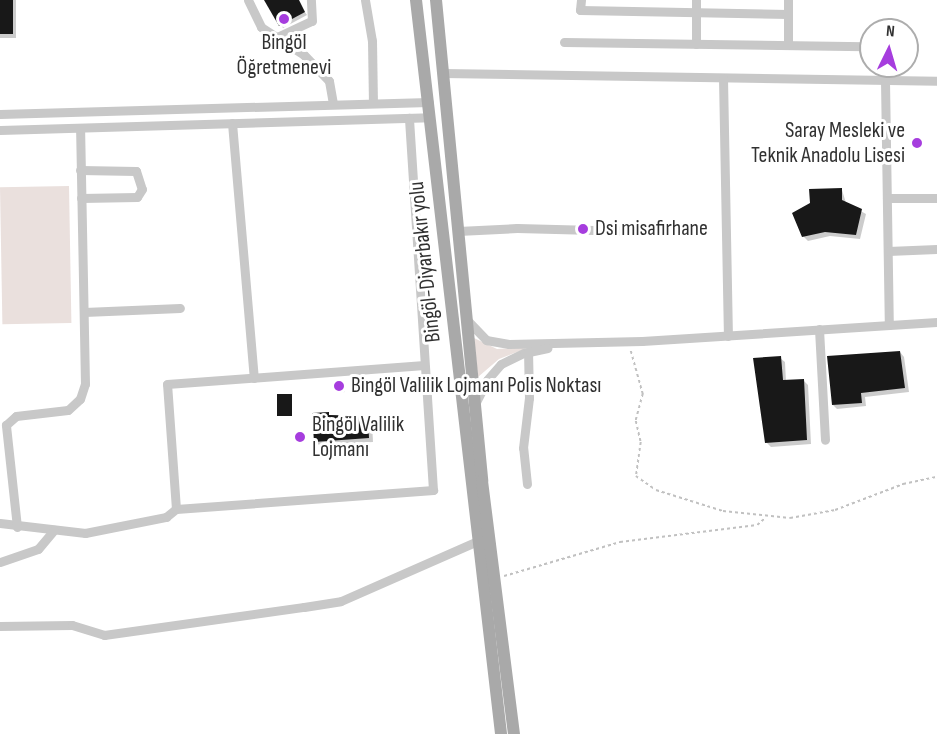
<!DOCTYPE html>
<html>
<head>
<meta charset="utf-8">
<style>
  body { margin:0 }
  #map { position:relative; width:937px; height:734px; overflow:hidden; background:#fff; font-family:"Sofia Sans Condensed",sans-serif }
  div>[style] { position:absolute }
  .green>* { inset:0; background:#eae0dd; transform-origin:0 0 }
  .shadow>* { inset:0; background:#0003; transform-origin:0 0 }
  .building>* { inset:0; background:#181818; transform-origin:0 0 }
  .path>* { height:1.5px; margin-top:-0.75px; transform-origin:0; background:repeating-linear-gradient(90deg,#c1c1c1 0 3px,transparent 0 6px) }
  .minor>* { height:9px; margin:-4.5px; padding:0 4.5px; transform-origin:4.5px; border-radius:4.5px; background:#c8c8c8 }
  .major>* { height:12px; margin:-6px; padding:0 6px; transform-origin:6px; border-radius:6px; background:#a9a9a9 }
  .dots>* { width:16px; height:16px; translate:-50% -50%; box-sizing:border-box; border:3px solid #fff; border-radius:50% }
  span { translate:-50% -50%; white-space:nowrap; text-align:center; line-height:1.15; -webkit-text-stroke:6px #fff; paint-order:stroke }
  .poi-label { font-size:22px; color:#313131 }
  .right { translate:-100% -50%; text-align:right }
  .left { translate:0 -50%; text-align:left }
  .street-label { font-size:22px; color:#313131 }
  .north { position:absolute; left:859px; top:18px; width:60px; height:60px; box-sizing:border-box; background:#fff; border:2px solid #adadad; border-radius:50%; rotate:5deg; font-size:16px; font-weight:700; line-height:24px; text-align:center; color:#313131 }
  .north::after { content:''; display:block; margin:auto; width:21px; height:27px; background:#a63dde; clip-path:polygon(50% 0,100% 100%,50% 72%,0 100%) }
</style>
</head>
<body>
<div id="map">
  <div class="green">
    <div style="left:69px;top:186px;width:137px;height:69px;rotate:89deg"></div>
    <div style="clip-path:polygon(474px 338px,497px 349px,530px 347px,499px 359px,478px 377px)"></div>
  </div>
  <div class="shadow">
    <div style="left:0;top:0;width:16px;height:38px"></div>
    <div style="clip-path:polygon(266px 0,296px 0,307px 15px,283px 28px)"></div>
    <div style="clip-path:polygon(842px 190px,846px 203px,866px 214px,860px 239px,830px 236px,808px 241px,803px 236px)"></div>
    <div style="clip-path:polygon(900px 352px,904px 357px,909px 392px,865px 397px,866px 406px,837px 409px,833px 405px)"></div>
    <div style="clip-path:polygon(780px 358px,785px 362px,786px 382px,803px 380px,808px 385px,811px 444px,771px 447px,766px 442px)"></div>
    <div style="clip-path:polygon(343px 382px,345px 392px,337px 393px,336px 391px)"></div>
    <div style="clip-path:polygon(313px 414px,367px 418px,372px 422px,373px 442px,319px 445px,315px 441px)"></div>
  </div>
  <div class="building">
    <div style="left:0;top:0;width:13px;height:34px"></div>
    <div style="clip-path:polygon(264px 0,299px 0,305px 12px,279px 26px)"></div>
    <div style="clip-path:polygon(842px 188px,842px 200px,862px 209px,856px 235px,825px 232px,802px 237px,792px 213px,810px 203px,809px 189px)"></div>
    <div style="clip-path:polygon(900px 351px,905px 388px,861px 393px,862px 403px,832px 405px,827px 356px)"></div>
    <div style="clip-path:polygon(781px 356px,783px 380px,804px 379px,807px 440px,765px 443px,753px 358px)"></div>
    <div style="left:334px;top:381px;width:10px;height:10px"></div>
    <div style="left:277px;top:394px;width:15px;height:22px"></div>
    <div style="clip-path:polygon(329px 412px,329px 415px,368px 416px,369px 438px,314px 442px,312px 413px)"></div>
  </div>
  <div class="path">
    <div style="left:631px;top:351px;width:45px;rotate:74.4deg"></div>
    <div style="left:643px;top:394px;width:28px;rotate:105deg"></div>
    <div style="left:636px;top:421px;width:22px;rotate:77deg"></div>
    <div style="left:641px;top:442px;width:34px;rotate:98deg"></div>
    <div style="left:636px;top:476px;width:24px;rotate:35deg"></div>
    <div style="left:656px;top:490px;width:70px;rotate:17.4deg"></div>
    <div style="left:723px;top:511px;width:67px;rotate:6deg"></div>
    <div style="left:790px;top:518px;width:46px;rotate:-10.1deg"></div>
    <div style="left:835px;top:510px;width:73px;rotate:-20.9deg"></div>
    <div style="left:903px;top:484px;width:35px;rotate:-12deg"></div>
    <div style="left:504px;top:576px;width:121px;rotate:-16.3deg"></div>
    <div style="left:620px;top:542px;width:138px;rotate:-7.1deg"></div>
    <div style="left:757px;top:525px;width:11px;rotate:-41deg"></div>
  </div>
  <div class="minor">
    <div style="left:248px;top:0;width:30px;rotate:64deg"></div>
    <div style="left:261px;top:27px;width:51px;rotate:33.1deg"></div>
    <div style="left:304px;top:55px;width:36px;rotate:46deg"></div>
    <div style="left:329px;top:81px;width:23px;rotate:80deg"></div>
    <div style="left:365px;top:0;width:42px;rotate:80.3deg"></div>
    <div style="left:372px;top:41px;width:62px;rotate:89.1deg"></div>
    <div style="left:581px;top:0;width:10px;rotate:96deg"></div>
    <div style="left:580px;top:10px;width:208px;rotate:1.1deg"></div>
    <div style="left:696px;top:0;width:44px;rotate:90deg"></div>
    <div style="left:277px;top:37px;width:38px;rotate:-25deg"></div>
    <div style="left:312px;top:21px;width:21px;rotate:-93deg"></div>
    <div style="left:564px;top:42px;width:301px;rotate:0.8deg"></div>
    <div style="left:788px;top:45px;width:45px;rotate:-90deg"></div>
    <div style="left:443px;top:73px;width:494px;rotate:0.9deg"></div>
    <div style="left:723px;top:78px;width:258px;rotate:88.9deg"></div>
    <div style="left:885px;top:81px;width:244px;rotate:89.1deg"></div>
    <div style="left:0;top:114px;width:429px;rotate:-1.6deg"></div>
    <div style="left:232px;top:123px;width:256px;rotate:85.1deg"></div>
    <div style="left:0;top:130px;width:430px;rotate:-1.7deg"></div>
    <div style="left:80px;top:170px;width:56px;rotate:1deg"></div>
    <div style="left:136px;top:171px;width:19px;rotate:72deg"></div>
    <div style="left:142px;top:189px;width:9px;rotate:122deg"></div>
    <div style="left:137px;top:197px;width:56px;rotate:179deg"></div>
    <div style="left:887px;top:198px;width:50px"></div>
    <div style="left:458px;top:231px;width:59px;rotate:-2.9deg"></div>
    <div style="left:517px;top:228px;width:115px;rotate:1.5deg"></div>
    <div style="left:888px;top:251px;width:49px;rotate:-2.3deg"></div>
    <div style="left:84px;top:312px;width:96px;rotate:-2.4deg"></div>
    <div style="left:467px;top:320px;width:28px;rotate:46deg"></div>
    <div style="left:486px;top:340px;width:23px;rotate:10deg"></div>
    <div style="left:509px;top:344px;width:133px;rotate:-1.3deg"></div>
    <div style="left:642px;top:341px;width:296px;rotate:-3.7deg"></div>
    <div style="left:819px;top:329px;width:111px;rotate:86.9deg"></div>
    <div style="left:475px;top:404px;width:27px;rotate:-63deg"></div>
    <div style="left:487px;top:380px;width:21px;rotate:-49deg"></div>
    <div style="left:501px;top:364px;width:25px;rotate:-26deg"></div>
    <div style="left:524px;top:353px;width:24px;rotate:-12deg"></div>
    <div style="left:527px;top:484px;width:36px;rotate:-96deg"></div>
    <div style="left:523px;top:448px;width:50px;rotate:-83.2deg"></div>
    <div style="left:529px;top:398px;width:46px;rotate:-91.2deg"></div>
    <div style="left:176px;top:509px;width:125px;rotate:-94.1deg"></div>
    <div style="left:167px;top:384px;width:258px;rotate:-4.2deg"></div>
    <div style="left:0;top:523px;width:86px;rotate:6.7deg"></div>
    <div style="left:85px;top:533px;width:83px;rotate:-11.2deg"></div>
    <div style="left:166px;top:517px;width:13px;rotate:-39deg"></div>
    <div style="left:176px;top:509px;width:258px;rotate:-4.2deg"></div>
    <div style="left:433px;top:490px;width:373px;rotate:-93.7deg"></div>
    <div style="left:17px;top:527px;width:103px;rotate:-96.2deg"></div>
    <div style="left:6px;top:425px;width:13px;rotate:-42deg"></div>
    <div style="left:16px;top:416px;width:52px;rotate:-6.6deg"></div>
    <div style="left:68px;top:410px;width:16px;rotate:-43deg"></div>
    <div style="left:80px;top:399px;width:16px;rotate:-72deg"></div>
    <div style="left:85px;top:384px;width:256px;rotate:-91.1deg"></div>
    <div style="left:0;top:562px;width:40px;rotate:-18.9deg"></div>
    <div style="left:38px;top:549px;width:25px;rotate:-50deg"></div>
    <div style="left:0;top:626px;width:72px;rotate:-0.8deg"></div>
    <div style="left:72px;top:625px;width:34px;rotate:17deg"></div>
    <div style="left:104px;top:635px;width:202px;rotate:-8deg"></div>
    <div style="left:304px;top:607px;width:37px;rotate:-9deg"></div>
    <div style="left:341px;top:601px;width:150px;rotate:-23.7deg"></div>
  </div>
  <div class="major">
    <div style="left:416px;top:0;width:739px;rotate:83.39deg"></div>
    <div style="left:436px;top:0;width:483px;rotate:84.5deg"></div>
    <div style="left:482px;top:481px;width:255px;rotate:82.8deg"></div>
  </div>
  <div class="dots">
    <div style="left:284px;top:19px;background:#a63dde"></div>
    <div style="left:917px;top:143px;background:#a63dde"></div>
    <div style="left:583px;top:229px;background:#a63dde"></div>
    <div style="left:339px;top:386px;background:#a63dde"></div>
    <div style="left:300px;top:437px;background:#a63dde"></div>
  </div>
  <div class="poi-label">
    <span style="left:284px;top:55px">Bingöl<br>Öğretmenevi</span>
    <span class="right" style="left:905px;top:143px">Saray Mesleki ve<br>Teknik Anadolu Lisesi</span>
    <span class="left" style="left:595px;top:229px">Dsi misafirhane</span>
    <span class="left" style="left:351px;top:386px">Bingöl Valilik Lojmanı Polis Noktası</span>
    <span class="left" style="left:312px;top:437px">Bingöl Valilik<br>Lojmanı</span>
  </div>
  <div class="street-label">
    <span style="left:425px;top:262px;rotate:-96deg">Bingöl-Diyarbakır yolu</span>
  </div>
  <div class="north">N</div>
</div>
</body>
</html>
